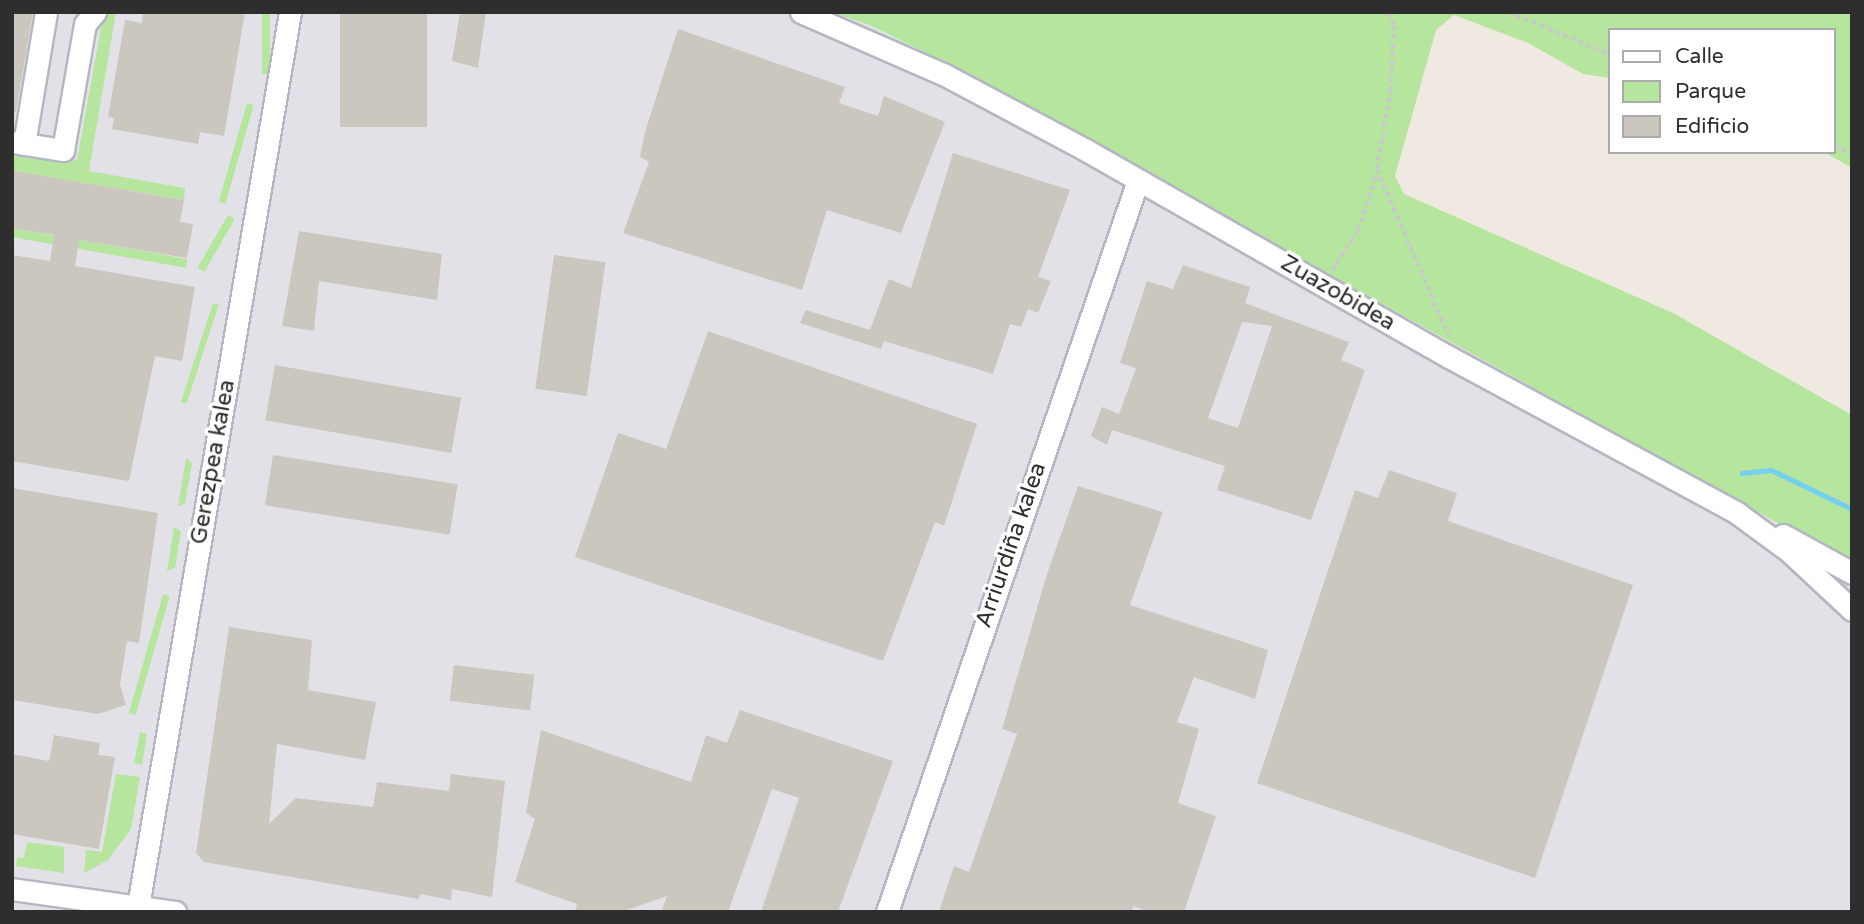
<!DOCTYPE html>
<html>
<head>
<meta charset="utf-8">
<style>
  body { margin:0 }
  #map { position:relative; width:1864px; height:924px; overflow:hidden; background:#efe9e1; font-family:"Varela Round",sans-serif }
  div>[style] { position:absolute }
  .industrial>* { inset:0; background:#e3e1e8 }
  .green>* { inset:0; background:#b6e59e; transform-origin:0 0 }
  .stream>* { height:5px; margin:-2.5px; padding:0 2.5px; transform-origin:2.5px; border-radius:2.5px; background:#75cff0 }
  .building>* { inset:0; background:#cbc7bf; transform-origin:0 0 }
  .path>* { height:3.5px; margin-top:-1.75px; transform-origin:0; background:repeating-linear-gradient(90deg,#c9c9c9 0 5px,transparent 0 8.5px) }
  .roads { filter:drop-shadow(2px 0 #b4b7c1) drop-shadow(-2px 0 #b4b7c1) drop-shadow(0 2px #b4b7c1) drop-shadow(0 -2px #b4b7c1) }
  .minor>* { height:21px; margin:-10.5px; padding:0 10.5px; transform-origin:10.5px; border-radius:10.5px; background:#fff }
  span { translate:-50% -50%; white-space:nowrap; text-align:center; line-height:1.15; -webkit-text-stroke:7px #fff; paint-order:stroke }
  .street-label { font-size:23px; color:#2e2e2e }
  .frame { position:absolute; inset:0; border:14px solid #2e2e2e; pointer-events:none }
  .legend { position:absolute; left:1608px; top:28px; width:228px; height:126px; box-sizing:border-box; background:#fff; border:2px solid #ababab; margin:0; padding:9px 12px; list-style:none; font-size:21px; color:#2e2e2e }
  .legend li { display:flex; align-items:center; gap:14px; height:35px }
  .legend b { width:35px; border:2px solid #ababab }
</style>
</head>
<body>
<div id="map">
  <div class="industrial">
    <div style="clip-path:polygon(12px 12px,831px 12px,872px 26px,958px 69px,1852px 564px,1852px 912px,12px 912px)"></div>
  </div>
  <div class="green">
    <div style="clip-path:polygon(110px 12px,116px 12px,89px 171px,185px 188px,184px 200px,14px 171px,12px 178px,12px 150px,77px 160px,101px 28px)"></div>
    <div style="left:262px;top:12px;width:8px;height:62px"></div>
    <div style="clip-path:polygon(831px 12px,1852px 12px,1852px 168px,1824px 152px,1834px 152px,1834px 30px,1610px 30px,1610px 78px,1583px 74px,1528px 43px,1454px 15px,1436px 30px,1395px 176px,1404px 194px,1675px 314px,1852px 415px,1852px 564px,958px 69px,872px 26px)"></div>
    <div style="left:247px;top:103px;width:7px;height:103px;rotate:16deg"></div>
    <div style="left:228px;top:215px;width:8px;height:61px;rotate:30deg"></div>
    <div style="left:12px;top:228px;width:178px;height:9px;rotate:10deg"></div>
    <div style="left:213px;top:303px;width:6px;height:104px;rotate:18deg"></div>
    <div style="clip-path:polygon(186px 458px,192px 463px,185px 504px,178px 506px)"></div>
    <div style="clip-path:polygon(174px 527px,181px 531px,175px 568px,167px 571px)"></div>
    <div style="left:163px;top:594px;width:7px;height:124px;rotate:16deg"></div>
    <div style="clip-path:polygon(140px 732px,147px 734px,142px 765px,134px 763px)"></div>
    <div style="clip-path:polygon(116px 774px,140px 777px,131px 829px,108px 860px,84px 873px,86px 850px,102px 852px)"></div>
    <div style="clip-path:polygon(27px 842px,64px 847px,64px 873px,16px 866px,17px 857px,24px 858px)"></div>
  </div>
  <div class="stream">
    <div style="left:1742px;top:473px;width:29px;rotate:-6deg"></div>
    <div style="left:1771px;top:470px;width:90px;rotate:25.7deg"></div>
  </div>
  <div class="building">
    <div style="clip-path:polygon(12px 12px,33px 12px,16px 112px,12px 111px)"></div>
    <div style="clip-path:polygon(143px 12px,245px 12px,224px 136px,200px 132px,198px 144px,112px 129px,114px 118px,108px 117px,125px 20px,142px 23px)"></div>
    <div style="left:340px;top:12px;width:87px;height:115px"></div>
    <div style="clip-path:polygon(460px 12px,486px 12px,478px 68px,452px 61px)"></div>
    <div style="clip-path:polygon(678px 29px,845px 87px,839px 103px,878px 116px,884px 96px,945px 122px,901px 233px,827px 210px,802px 290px,623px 233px,649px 162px,640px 157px,645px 132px)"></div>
    <div style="clip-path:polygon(953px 153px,1070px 190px,1038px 277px,1051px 281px,1038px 313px,1028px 309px,1021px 327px,1010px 324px,993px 374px,884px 341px,881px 349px,800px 323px,806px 310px,870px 330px,889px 279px,911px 288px)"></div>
    <div style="clip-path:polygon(14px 171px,184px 200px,180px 222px,193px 224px,187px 258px,79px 240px,75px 266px,195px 287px,182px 361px,155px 356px,129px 481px,12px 461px,12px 255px,50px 261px,54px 235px,12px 228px)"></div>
    <div style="clip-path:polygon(299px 231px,442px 254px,437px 300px,319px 281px,314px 331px,282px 326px)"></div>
    <div style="left:554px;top:255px;width:52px;height:135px;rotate:8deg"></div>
    <div style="clip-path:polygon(evenodd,1183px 265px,1250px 287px,1245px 303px,1349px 342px,1341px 360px,1365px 370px,1311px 520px,1217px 490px,1225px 466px,1112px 430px,1107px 445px,1091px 436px,1102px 407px,1119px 414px,1136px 368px,1120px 363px,1147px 281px,1173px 289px,1183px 265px,1242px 322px,1272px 326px,1238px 428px,1208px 418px,1242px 322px)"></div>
    <div style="clip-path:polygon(708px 331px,977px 424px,944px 526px,935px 522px,883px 661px,575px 557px,618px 433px,666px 449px)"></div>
    <div style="left:275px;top:365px;width:189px;height:56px;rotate:10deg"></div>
    <div style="left:273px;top:455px;width:187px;height:51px;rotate:9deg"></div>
    <div style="clip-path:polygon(1389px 470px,1457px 493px,1448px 521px,1633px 585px,1535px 878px,1257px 783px,1355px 490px,1378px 498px)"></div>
    <div style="clip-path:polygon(1078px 486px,1163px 512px,1130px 605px,1268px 650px,1255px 699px,1194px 677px,1177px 722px,1199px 729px,1178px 803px,1216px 816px,1184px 912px,1149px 912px,1133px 906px,1132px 912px,939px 912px,954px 866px,969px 872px,1017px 734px,1002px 729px,1046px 577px)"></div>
    <div style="clip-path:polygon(12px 488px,158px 513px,139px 643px,127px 641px,120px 684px,126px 705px,98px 714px,12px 700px)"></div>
    <div style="clip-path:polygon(229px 627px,312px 640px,308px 690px,376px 702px,365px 760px,277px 744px,269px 824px,296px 798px,373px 807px,377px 782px,449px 791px,451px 774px,505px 781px,492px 897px,452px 889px,451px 900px,420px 894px,419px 899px,204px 862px,196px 853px)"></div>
    <div style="left:454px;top:665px;width:81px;height:36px;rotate:7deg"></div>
    <div style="clip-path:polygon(740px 710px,893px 761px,838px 912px,761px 912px,799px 798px,772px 789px,728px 912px,661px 912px,667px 896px,621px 912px,575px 912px,577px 904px,515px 882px,535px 819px,526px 813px,541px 730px,691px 782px,706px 735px,727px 743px)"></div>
    <div style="clip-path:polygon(54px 735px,100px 743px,98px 755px,115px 757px,99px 849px,12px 834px,12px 754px,49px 761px)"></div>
  </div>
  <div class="path">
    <div style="left:1389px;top:12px;width:15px;rotate:70deg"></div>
    <div style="left:1394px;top:26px;width:63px;rotate:92.7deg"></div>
    <div style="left:1391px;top:89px;width:81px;rotate:99.9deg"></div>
    <div style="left:1377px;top:169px;width:182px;rotate:66.7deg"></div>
    <div style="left:1508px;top:12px;width:110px;rotate:22.4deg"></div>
    <div style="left:1834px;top:145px;width:21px;rotate:29deg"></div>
    <div style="left:1332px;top:271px;width:49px;rotate:-57.6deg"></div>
    <div style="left:1358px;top:230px;width:62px;rotate:-72.1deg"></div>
  </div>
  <div class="roads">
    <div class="minor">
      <div style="left:801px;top:12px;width:155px;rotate:23.6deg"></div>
      <div style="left:943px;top:74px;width:162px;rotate:28deg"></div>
      <div style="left:1086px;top:150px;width:418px;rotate:29.7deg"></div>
      <div style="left:1449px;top:357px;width:328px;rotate:28.4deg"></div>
      <div style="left:1737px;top:513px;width:66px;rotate:36.3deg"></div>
      <div style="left:1790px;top:552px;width:85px;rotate:43.1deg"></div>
      <div style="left:12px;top:142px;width:52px;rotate:8.9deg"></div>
      <div style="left:63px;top:150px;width:128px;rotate:-80.1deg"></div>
      <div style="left:85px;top:24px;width:16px;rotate:-50deg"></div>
      <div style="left:24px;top:144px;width:134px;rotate:-80.5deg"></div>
      <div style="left:1783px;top:535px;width:79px;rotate:28.8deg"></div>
      <div style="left:12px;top:889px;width:165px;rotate:8deg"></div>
      <div style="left:137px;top:912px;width:913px;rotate:-80.35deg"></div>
      <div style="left:887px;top:912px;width:774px;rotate:-71.07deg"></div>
    </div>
  </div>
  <div class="street-label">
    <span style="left:1338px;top:293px;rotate:30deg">Zuazobidea</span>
    <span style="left:213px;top:462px;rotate:-80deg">Gerezpea kalea</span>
    <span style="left:1011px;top:545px;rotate:-71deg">Arriurdiña kalea</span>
  </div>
  <div class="frame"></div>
  <ul class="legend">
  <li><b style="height:9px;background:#fff"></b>Calle</li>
  <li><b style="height:19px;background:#b6e59e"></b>Parque</li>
  <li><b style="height:19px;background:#cbc7bf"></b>Edificio</li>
  </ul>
</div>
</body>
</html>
